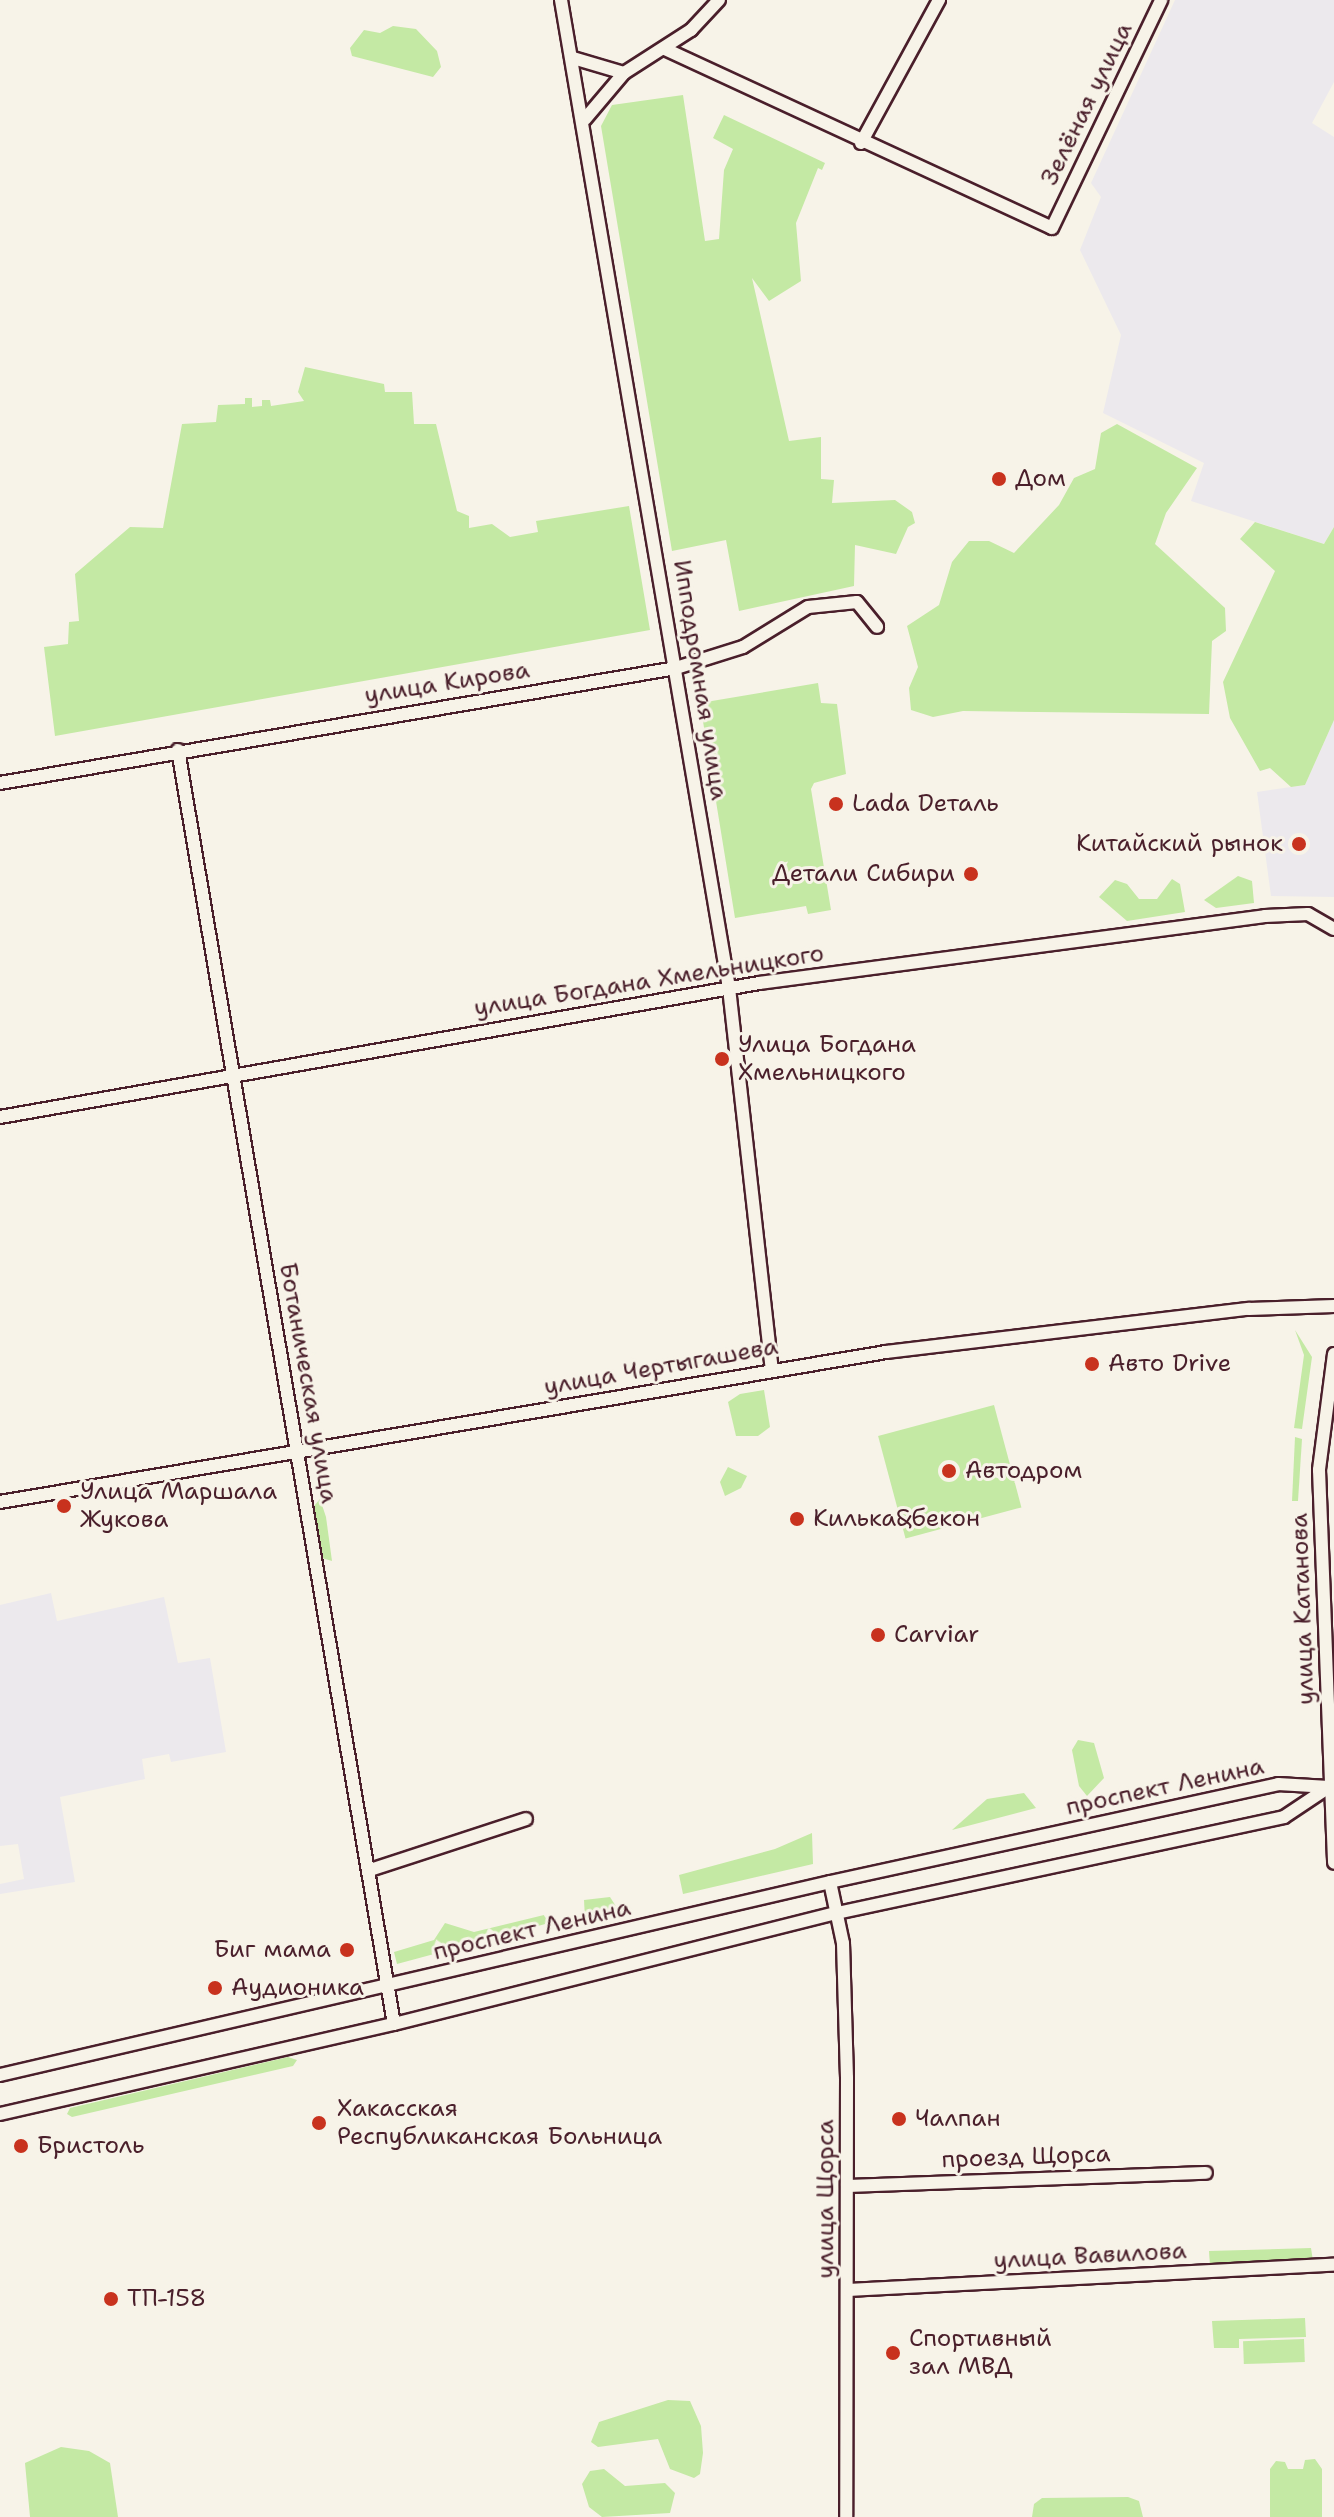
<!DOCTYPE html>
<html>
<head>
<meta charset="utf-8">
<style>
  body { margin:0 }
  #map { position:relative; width:1334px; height:2517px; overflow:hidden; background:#f7f3e8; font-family:"Shantell Sans",sans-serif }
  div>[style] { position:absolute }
  .built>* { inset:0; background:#ece9ed }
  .green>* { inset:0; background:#c4e9a4; transform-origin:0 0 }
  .roads { filter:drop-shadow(2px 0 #4a1f2b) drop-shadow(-2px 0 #4a1f2b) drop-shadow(0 2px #4a1f2b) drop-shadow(0 -2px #4a1f2b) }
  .minor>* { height:12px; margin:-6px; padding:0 6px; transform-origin:6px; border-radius:6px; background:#f7f3e8 }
  .dots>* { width:22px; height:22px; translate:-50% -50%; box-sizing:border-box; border:4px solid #f7f3e8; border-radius:50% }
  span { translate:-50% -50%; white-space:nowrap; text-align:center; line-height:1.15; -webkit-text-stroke:6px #f7f3e8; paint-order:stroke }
  .street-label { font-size:24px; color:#4a1f2b }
  .poi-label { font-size:24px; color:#4a1f2b }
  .left { translate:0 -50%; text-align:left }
  .right { translate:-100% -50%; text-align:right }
</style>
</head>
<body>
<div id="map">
  <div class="built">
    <div style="clip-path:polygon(1175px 0,1334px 0,1334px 82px,1312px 123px,1334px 137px,1334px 527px,1324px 544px,1191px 501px,1204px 463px,1103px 413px,1121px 335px,1080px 250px,1101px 197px,1091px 183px)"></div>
    <div style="clip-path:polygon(1334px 720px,1334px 897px,1271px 896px,1257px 792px,1305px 785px)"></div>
    <div style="clip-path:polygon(51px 1593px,57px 1621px,164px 1597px,178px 1663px,210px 1658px,226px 1752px,171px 1762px,169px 1754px,142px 1759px,145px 1779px,60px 1797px,75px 1882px,0 1894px,0 1884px,24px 1879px,18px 1844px,0 1846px,0 1605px)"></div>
  </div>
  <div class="green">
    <div style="clip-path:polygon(393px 26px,416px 29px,437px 51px,441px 67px,433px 77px,352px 56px,350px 48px,364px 30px,380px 33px)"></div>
    <div style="clip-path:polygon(683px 95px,705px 241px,719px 239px,724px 170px,733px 149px,713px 138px,724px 115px,825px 163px,822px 170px,818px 168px,796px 223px,801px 281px,769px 301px,752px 278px,789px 441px,821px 437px,821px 479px,834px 480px,832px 503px,895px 500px,912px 512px,915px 523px,908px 527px,896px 554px,855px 545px,854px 586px,739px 611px,726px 540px,672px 551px,601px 126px,612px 105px)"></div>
    <div style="clip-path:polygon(305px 367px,384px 384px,385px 392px,412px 392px,414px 424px,436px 424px,457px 511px,469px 516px,469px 528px,492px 524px,510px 537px,538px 532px,536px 521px,629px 506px,650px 630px,55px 736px,44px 647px,68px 644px,69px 622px,79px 621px,75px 574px,130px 527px,163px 528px,182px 424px,216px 422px,218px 405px,245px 404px,245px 398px,252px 398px,252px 407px,262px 406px,262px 400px,270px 400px,271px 406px,304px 401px,298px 392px)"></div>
    <div style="clip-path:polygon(1117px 424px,1197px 468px,1166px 513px,1155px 544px,1225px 608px,1226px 631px,1212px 641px,1209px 714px,963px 711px,933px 717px,911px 710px,909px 688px,918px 667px,907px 626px,939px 605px,952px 562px,969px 541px,989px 541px,1014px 553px,1059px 505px,1074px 478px,1095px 469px,1101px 433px)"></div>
    <div style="clip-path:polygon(1255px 522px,1324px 544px,1334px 527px,1334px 720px,1305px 785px,1291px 787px,1270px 768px,1260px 771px,1230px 718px,1223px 682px,1275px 571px,1240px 539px)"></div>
    <div style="clip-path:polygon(818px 683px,821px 703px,837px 704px,846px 774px,814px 783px,811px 789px,831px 910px,808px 914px,806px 906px,735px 918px,700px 703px)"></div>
    <div style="clip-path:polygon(1238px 876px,1252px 881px,1254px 903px,1216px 908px,1204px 900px)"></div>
    <div style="clip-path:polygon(1172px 879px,1180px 884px,1185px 912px,1127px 921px,1099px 897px,1115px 880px,1127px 884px,1139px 899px,1157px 899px)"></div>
    <div style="clip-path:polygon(1295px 1330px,1312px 1357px,1302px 1429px,1294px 1428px,1304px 1355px)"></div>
    <div style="clip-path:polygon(764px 1390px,770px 1427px,758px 1436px,736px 1436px,728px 1402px,740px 1394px)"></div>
    <div style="left:994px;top:1405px;width:106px;height:120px;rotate:75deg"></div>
    <div style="clip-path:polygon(1295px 1437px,1302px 1439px,1298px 1501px,1292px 1501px)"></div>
    <div style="clip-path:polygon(728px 1467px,747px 1476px,741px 1488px,725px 1496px,720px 1482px)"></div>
    <div style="clip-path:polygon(320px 1499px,326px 1517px,332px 1561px,315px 1556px,307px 1514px)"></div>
    <div style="clip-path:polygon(1078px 1740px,1094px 1743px,1104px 1778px,1087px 1796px,1079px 1786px,1072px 1750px)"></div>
    <div style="clip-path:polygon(1024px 1793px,1036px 1808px,952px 1830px,987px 1799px)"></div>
    <div style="clip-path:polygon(812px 1833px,813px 1864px,683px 1894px,679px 1875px,775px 1849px)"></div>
    <div style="clip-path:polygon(610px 1897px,619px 1911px,585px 1919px,584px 1900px)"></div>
    <div style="clip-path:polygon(544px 1915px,549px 1923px,397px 1964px,394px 1952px,434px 1940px,445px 1923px,474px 1932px)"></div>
    <div style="clip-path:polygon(288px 2057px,297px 2060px,293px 2066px,72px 2117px,67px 2114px,70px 2108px)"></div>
    <div style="clip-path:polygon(1311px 2248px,1313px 2261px,1210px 2266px,1209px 2251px)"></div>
    <div style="clip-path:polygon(1305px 2318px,1306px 2337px,1239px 2339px,1239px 2348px,1214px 2348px,1212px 2321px)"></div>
    <div style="left:1304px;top:2339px;width:23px;height:61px;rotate:88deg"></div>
    <div style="clip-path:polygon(668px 2400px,690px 2401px,701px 2426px,703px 2453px,700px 2474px,694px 2478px,670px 2469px,658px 2439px,598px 2447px,591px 2442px,599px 2422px)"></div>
    <div style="clip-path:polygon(61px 2447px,89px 2451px,110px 2463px,118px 2517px,30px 2517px,25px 2463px)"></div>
    <div style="clip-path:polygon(1315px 2459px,1322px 2469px,1322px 2517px,1270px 2517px,1270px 2469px,1276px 2461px,1285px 2462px,1288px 2469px,1303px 2469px,1305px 2460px)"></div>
    <div style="clip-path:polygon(604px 2469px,625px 2486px,665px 2483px,675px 2493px,670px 2513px,602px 2517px,589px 2507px,582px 2484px,590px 2471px)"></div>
    <div style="clip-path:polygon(1128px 2497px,1139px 2501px,1143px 2517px,1032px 2517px,1034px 2504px,1042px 2498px)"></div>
  </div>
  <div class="roads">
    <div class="minor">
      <div style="left:561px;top:0;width:1002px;rotate:80.35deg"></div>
      <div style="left:729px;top:988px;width:384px;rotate:83.6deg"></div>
      <div style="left:665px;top:49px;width:426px;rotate:24.8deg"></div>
      <div style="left:1052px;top:228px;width:253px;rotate:-64.4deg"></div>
      <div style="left:573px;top:58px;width:53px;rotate:16.4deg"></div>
      <div style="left:585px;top:119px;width:60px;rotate:-49.7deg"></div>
      <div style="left:624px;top:73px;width:80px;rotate:-32.7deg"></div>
      <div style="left:691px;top:30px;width:41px;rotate:-47deg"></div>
      <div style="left:861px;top:143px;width:163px;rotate:-61.4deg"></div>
      <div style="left:178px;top:750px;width:1292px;rotate:80.38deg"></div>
      <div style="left:0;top:783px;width:686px;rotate:-9.65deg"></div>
      <div style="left:676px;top:668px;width:70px;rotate:-17.4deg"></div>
      <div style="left:743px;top:647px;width:76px;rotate:-31.6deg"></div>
      <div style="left:808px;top:607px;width:49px;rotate:-5.8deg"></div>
      <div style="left:857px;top:602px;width:32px;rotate:51deg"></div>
      <div style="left:0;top:1117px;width:771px;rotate:-10.01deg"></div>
      <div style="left:759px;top:983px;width:510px;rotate:-7.54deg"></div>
      <div style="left:1265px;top:916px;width:43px;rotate:-2.7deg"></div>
      <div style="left:1308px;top:914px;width:30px;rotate:30deg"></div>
      <div style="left:1334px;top:1354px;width:117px;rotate:97.4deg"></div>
      <div style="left:1319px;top:1470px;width:393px;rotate:87.8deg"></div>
      <div style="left:0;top:1502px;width:899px;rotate:-9.61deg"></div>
      <div style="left:886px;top:1352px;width:366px;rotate:-6.8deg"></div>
      <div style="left:1249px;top:1309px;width:85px;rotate:-2deg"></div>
      <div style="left:370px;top:1870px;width:164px;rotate:-18.1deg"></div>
      <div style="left:830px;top:1882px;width:62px;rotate:78deg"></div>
      <div style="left:843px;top:1943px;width:135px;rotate:88.3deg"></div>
      <div style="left:847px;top:2078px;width:439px;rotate:90.1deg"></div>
      <div style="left:0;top:2075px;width:852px;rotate:-13.09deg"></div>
      <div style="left:830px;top:1882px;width:459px;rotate:-12.3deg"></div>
      <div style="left:1278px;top:1784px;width:51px;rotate:3.4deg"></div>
      <div style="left:0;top:2114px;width:404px;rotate:-12.9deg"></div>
      <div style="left:394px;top:2024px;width:457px;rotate:-14.1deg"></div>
      <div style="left:837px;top:1913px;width:457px;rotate:-12.1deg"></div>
      <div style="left:1284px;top:1817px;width:54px;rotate:-33.7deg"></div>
      <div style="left:847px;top:2186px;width:359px;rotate:-2.1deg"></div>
      <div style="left:849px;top:2290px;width:486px;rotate:-3deg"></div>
    </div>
  </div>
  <div class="dots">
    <div style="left:999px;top:479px;background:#c8321e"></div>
    <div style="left:836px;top:804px;background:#c8321e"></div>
    <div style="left:1299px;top:844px;background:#c8321e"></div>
    <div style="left:971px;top:874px;background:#c8321e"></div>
    <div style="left:722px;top:1059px;background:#c8321e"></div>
    <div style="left:1092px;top:1364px;background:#c8321e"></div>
    <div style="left:949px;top:1471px;background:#c8321e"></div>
    <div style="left:64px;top:1506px;background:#c8321e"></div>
    <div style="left:797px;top:1519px;background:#c8321e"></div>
    <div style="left:878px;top:1635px;background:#c8321e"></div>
    <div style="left:347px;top:1950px;background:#c8321e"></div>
    <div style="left:215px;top:1988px;background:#c8321e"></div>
    <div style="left:899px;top:2119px;background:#c8321e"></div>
    <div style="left:319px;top:2123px;background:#c8321e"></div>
    <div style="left:21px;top:2146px;background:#c8321e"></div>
    <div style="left:111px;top:2299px;background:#c8321e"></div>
    <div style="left:893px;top:2353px;background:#c8321e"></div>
  </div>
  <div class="street-label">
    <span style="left:1087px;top:104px;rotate:-64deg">Зелёная улица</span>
    <span style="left:700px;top:680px;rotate:81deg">Ипподромная улица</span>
    <span style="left:447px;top:683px;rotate:-9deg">улица Кирова</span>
    <span style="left:649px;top:981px;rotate:-9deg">улица Богдана Хмельницкого</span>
    <span style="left:661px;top:1367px;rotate:-10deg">улица Чертыгашева</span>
    <span style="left:308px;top:1383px;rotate:80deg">Ботаническая улица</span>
    <span style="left:1303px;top:1609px;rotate:-92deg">улица Катанова</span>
    <span style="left:1165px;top:1787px;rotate:-12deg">проспект Ленина</span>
    <span style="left:532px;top:1930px;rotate:-13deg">проспект Ленина</span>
    <span style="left:1026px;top:2157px;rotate:-2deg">проезд Щорса</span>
    <span style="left:826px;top:2199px;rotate:-90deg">улица Щорса</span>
    <span style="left:1090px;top:2256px;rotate:-3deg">улица Вавилова</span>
  </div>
  <div class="poi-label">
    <span class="left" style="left:1015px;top:479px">Дом</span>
    <span class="left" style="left:852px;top:804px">Lada Dеталь</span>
    <span class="right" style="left:1283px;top:844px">Китайский рынок</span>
    <span class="right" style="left:955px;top:874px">Детали Сибири</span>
    <span class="left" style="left:738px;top:1059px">Улица Богдана<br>Хмельницкого</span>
    <span class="left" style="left:1108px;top:1364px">Авто Drive</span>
    <span class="left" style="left:965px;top:1471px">Автодром</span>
    <span class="left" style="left:80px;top:1506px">Улица Маршала<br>Жукова</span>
    <span class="left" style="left:813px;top:1519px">Килька&amp;бекон</span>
    <span class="left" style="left:894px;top:1635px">Carviar</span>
    <span class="right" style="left:331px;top:1950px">Биг мама</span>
    <span class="left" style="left:231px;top:1988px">Аудионика</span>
    <span class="left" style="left:337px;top:2123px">Хакасская<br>Республиканская Больница</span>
    <span class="left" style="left:915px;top:2119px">Чалпан</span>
    <span class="left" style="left:37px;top:2146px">Бристоль</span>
    <span class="left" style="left:127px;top:2299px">ТП-158</span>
    <span class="left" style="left:909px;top:2353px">Спортивный<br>зал МВД</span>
  </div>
</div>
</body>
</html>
